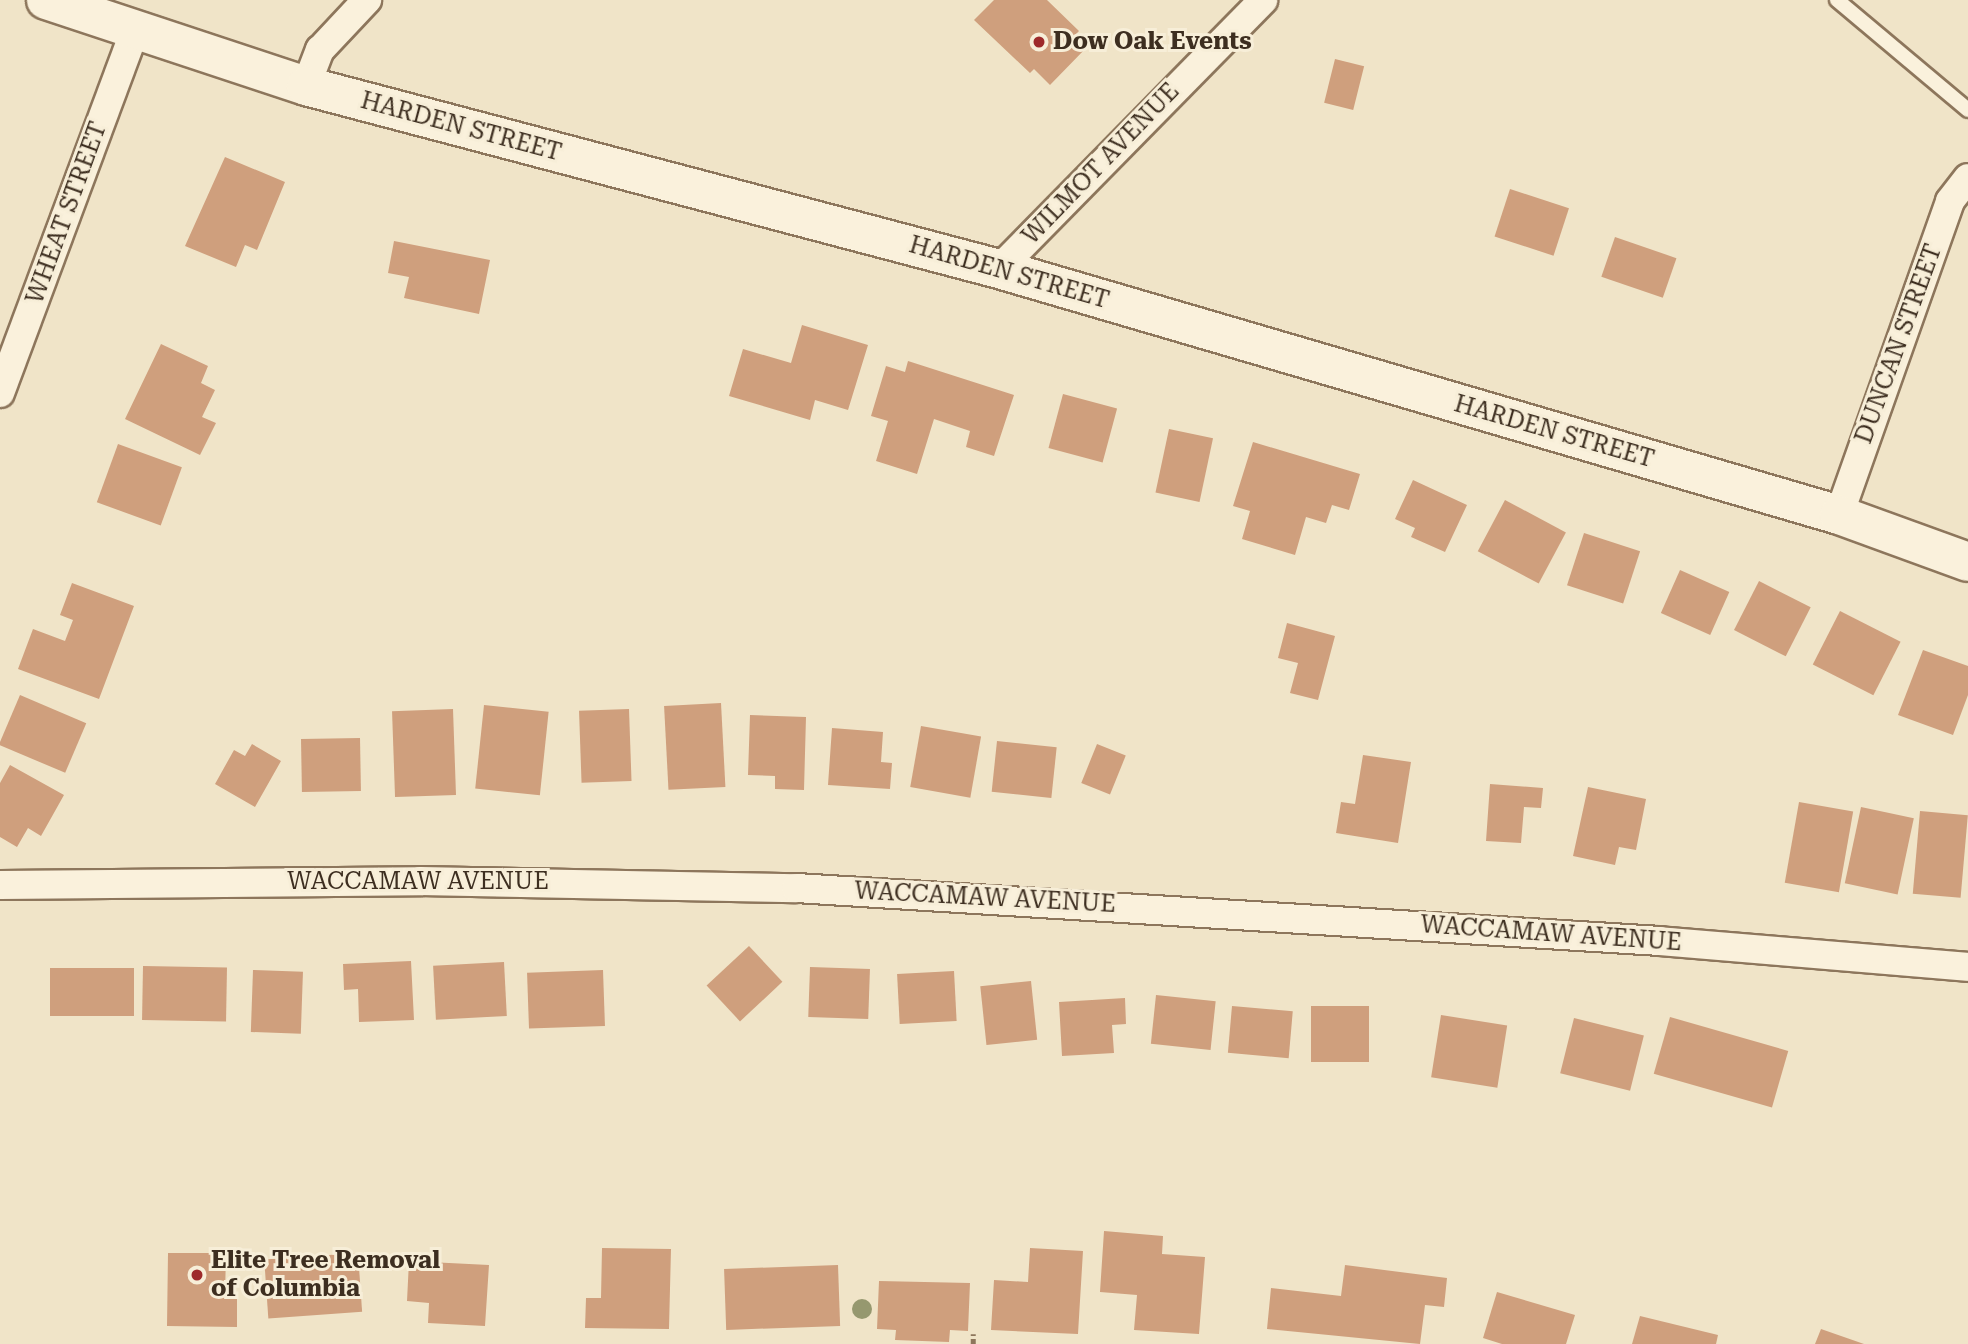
<!DOCTYPE html>
<html>
<head>
<meta charset="utf-8">
<style>
  body { margin:0 }
  #map { position:relative; width:1968px; height:1344px; overflow:hidden; background:#f0e4c8; font-family:"Roboto Serif",serif }
  div>[style] { position:absolute }
  .building>* { inset:0; background:#cf9f7d; transform-origin:0 0 }
  .path>* { height:4.5px; margin-top:-2.25px; transform-origin:0; background:repeating-linear-gradient(90deg,#8d765c 0 5px,transparent 0 8.5px) }
  .roads { filter:drop-shadow(2px 0 #8d765c) drop-shadow(-2px 0 #8d765c) drop-shadow(0 2px #8d765c) drop-shadow(0 -2px #8d765c) }
  .lane>* { height:14px; margin:-7px; padding:0 7px; transform-origin:7px; border-radius:7px; background:#faf1dc }
  .street>* { height:28px; margin:-14px; padding:0 14px; transform-origin:14px; border-radius:14px; background:#faf1dc }
  .secondary>* { height:38px; margin:-19px; padding:0 19px; transform-origin:19px; border-radius:19px; background:#faf1dc }
  .trees>* { width:20px; height:20px; margin:-10px; border-radius:50%; background:#96986f }
  .dots>* { width:19px; height:19px; translate:-50% -50%; box-sizing:border-box; border:4px solid #f7eed8; border-radius:50% }
  span { translate:-50% -50%; white-space:nowrap; text-align:center; line-height:1.15; -webkit-text-stroke:6px #f7eed8; paint-order:stroke }
  .poi-label { font-size:24px; color:#3d2e20; font-weight:700 }
  .left { translate:0 -50%; text-align:left }
  .street-label { font-size:24px; color:#3d2e20 }
</style>
</head>
<body>
<div id="map">
  <div class="building">
    <div style="clip-path:polygon(994px 0,1047px 0,1079px 31px,1074px 36px,1087px 47px,1050px 85px,1034px 69px,1030px 73px,974px 20px)"></div>
    <div style="left:1335px;top:59px;width:30px;height:45px;rotate:14deg"></div>
    <div style="clip-path:polygon(225px 157px,285px 182px,257px 250px,245px 245px,236px 267px,185px 246px)"></div>
    <div style="left:1510px;top:189px;width:62px;height:50px;rotate:18deg"></div>
    <div style="left:1615px;top:237px;width:65px;height:42px;rotate:19deg"></div>
    <div style="clip-path:polygon(394px 241px,490px 260px,479px 314px,404px 298px,409px 277px,388px 273px)"></div>
    <div style="clip-path:polygon(802px 325px,868px 345px,848px 410px,815px 400px,810px 420px,729px 396px,743px 349px,791px 363px)"></div>
    <div style="clip-path:polygon(161px 344px,208px 366px,201px 383px,215px 390px,202px 417px,216px 423px,200px 455px,125px 419px)"></div>
    <div style="clip-path:polygon(908px 361px,1014px 395px,994px 456px,966px 447px,970px 431px,934px 419px,917px 474px,876px 461px,888px 421px,871px 416px,886px 366px,905px 372px)"></div>
    <div style="left:1063px;top:394px;width:56px;height:56px;rotate:15deg"></div>
    <div style="left:1169px;top:429px;width:45px;height:65px;rotate:12deg"></div>
    <div style="clip-path:polygon(1253px 442px,1360px 474px,1349px 510px,1332px 505px,1326px 523px,1306px 517px,1295px 555px,1242px 539px,1250px 511px,1233px 506px)"></div>
    <div style="left:118px;top:444px;width:68px;height:62px;rotate:20deg"></div>
    <div style="clip-path:polygon(1413px 480px,1467px 505px,1445px 552px,1411px 537px,1415px 528px,1395px 519px)"></div>
    <div style="left:1505px;top:500px;width:69px;height:58px;rotate:28deg"></div>
    <div style="left:1584px;top:533px;width:59px;height:55px;rotate:18deg"></div>
    <div style="left:1680px;top:570px;width:54px;height:47px;rotate:24deg"></div>
    <div style="left:1759px;top:581px;width:58px;height:55px;rotate:27deg"></div>
    <div style="clip-path:polygon(72px 583px,134px 606px,99px 699px,18px 669px,33px 629px,65px 641px,73px 620px,60px 615px)"></div>
    <div style="left:1840px;top:611px;width:68px;height:60px;rotate:27deg"></div>
    <div style="clip-path:polygon(1287px 623px,1335px 636px,1318px 700px,1290px 693px,1298px 663px,1278px 658px)"></div>
    <div style="clip-path:polygon(1923px 650px,1968px 666px,1968px 695px,1953px 735px,1898px 715px)"></div>
    <div style="left:20px;top:695px;width:72px;height:54px;rotate:23deg"></div>
    <div style="left:721px;top:703px;width:84px;height:57px;rotate:87deg"></div>
    <div style="left:484px;top:705px;width:65px;height:84px;rotate:6deg"></div>
    <div style="left:453px;top:709px;width:86px;height:61px;rotate:88deg"></div>
    <div style="left:629px;top:709px;width:72px;height:50px;rotate:88deg"></div>
    <div style="clip-path:polygon(750px 715px,806px 717px,804px 790px,775px 789px,775px 776px,748px 775px)"></div>
    <div style="left:921px;top:726px;width:61px;height:62px;rotate:10deg"></div>
    <div style="clip-path:polygon(832px 728px,883px 732px,881px 762px,892px 763px,890px 789px,828px 785px)"></div>
    <div style="left:360px;top:738px;width:53px;height:59px;rotate:89deg"></div>
    <div style="left:997px;top:741px;width:60px;height:51px;rotate:6deg"></div>
    <div style="clip-path:polygon(252px 744px,281px 761px,255px 807px,215px 784px,234px 750px,245px 756px)"></div>
    <div style="left:1097px;top:744px;width:31px;height:42px;rotate:22deg"></div>
    <div style="clip-path:polygon(1363px 755px,1411px 762px,1398px 843px,1336px 833px,1341px 802px,1355px 804px)"></div>
    <div style="clip-path:polygon(10px 765px,64px 795px,41px 836px,28px 828px,17px 847px,0 837px,0 783px)"></div>
    <div style="clip-path:polygon(1490px 784px,1543px 788px,1541px 808px,1524px 807px,1521px 843px,1486px 841px)"></div>
    <div style="clip-path:polygon(1588px 787px,1646px 799px,1636px 850px,1619px 847px,1615px 865px,1573px 856px)"></div>
    <div style="left:1799px;top:802px;width:55px;height:82px;rotate:10deg"></div>
    <div style="left:1861px;top:807px;width:54px;height:78px;rotate:12deg"></div>
    <div style="left:1920px;top:811px;width:48px;height:83px;rotate:5deg"></div>
    <div style="left:749px;top:946px;width:49px;height:58px;rotate:47deg"></div>
    <div style="clip-path:polygon(411px 961px,414px 1020px,359px 1022px,358px 989px,344px 990px,343px 964px)"></div>
    <div style="left:504px;top:962px;width:54px;height:71px;rotate:87deg"></div>
    <div style="left:143px;top:966px;width:84px;height:54px;rotate:1deg"></div>
    <div style="left:810px;top:967px;width:60px;height:50px;rotate:2deg"></div>
    <div style="left:50px;top:968px;width:84px;height:48px"></div>
    <div style="left:253px;top:970px;width:50px;height:62px;rotate:2deg"></div>
    <div style="left:603px;top:970px;width:56px;height:76px;rotate:88deg"></div>
    <div style="left:954px;top:971px;width:50px;height:57px;rotate:87deg"></div>
    <div style="left:1031px;top:981px;width:59px;height:51px;rotate:84deg"></div>
    <div style="left:1156px;top:995px;width:60px;height:49px;rotate:6deg"></div>
    <div style="clip-path:polygon(1125px 998px,1126px 1024px,1112px 1025px,1114px 1053px,1062px 1056px,1059px 1002px)"></div>
    <div style="left:1232px;top:1006px;width:61px;height:47px;rotate:5deg"></div>
    <div style="left:1369px;top:1006px;width:56px;height:58px;rotate:90deg"></div>
    <div style="left:1441px;top:1015px;width:67px;height:63px;rotate:9deg"></div>
    <div style="left:1670px;top:1017px;width:123px;height:59px;rotate:16deg"></div>
    <div style="left:1574px;top:1018px;width:72px;height:57px;rotate:14deg"></div>
    <div style="clip-path:polygon(1104px 1231px,1163px 1236px,1162px 1254px,1205px 1257px,1199px 1334px,1134px 1330px,1137px 1295px,1100px 1292px)"></div>
    <div style="clip-path:polygon(602px 1248px,671px 1249px,669px 1329px,585px 1328px,586px 1298px,601px 1298px)"></div>
    <div style="clip-path:polygon(1030px 1248px,1083px 1251px,1078px 1334px,991px 1330px,994px 1280px,1028px 1282px)"></div>
    <div style="clip-path:polygon(168px 1253px,226px 1253px,225px 1296px,237px 1296px,237px 1327px,167px 1326px)"></div>
    <div style="left:358px;top:1253px;width:59px;height:94px;rotate:86deg"></div>
    <div style="clip-path:polygon(409px 1261px,489px 1265px,485px 1326px,428px 1323px,429px 1303px,407px 1301px)"></div>
    <div style="left:838px;top:1265px;width:61px;height:114px;rotate:88deg"></div>
    <div style="clip-path:polygon(1345px 1265px,1447px 1278px,1444px 1307px,1425px 1305px,1420px 1344px,1267px 1329px,1271px 1288px,1341px 1296px)"></div>
    <div style="clip-path:polygon(879px 1281px,970px 1283px,968px 1331px,950px 1330px,949px 1342px,895px 1340px,896px 1330px,877px 1329px)"></div>
    <div style="clip-path:polygon(1497px 1292px,1575px 1315px,1566px 1344px,1502px 1344px,1483px 1338px)"></div>
    <div style="clip-path:polygon(1640px 1316px,1718px 1335px,1716px 1344px,1632px 1344px)"></div>
    <div style="clip-path:polygon(1821px 1329px,1864px 1344px,1815px 1344px)"></div>
  </div>
  <div class="path">
    <div style="left:973px;top:1344px;width:10px;rotate:-90deg"></div>
  </div>
  <div class="roads">
    <div class="lane">
      <div style="left:1837px;top:0;width:171px;rotate:40deg"></div>
    </div>
    <div class="street">
      <div style="left:306px;top:86px;width:39px;rotate:-69deg"></div>
      <div style="left:320px;top:50px;width:69px;rotate:-46.8deg"></div>
      <div style="left:999px;top:269px;width:377px;rotate:-45.5deg"></div>
      <div style="left:0;top:393px;width:385px;rotate:-69.6deg"></div>
      <div style="left:1839px;top:515px;width:333px;rotate:-70.5deg"></div>
      <div style="left:1950px;top:201px;width:29px;rotate:-52deg"></div>
      <div style="left:0;top:885px;width:420px;rotate:-0.5deg"></div>
      <div style="left:420px;top:881px;width:376px;rotate:1.1deg"></div>
      <div style="left:796px;top:888px;width:865px;rotate:3.51deg"></div>
      <div style="left:1659px;top:941px;width:310px;rotate:4.8deg"></div>
    </div>
    <div class="secondary">
      <div style="left:46px;top:0;width:274px;rotate:18.3deg"></div>
      <div style="left:306px;top:86px;width:717px;rotate:14.79deg"></div>
      <div style="left:999px;top:269px;width:875px;rotate:16.32deg"></div>
      <div style="left:1839px;top:515px;width:137px;rotate:20deg"></div>
    </div>
  </div>
  <div class="trees">
    <div style="left:862px;top:1309px"></div>
  </div>
  <div class="dots">
    <div style="left:1039px;top:42px;background:#9e2a2b"></div>
    <div style="left:197px;top:1275px;background:#9e2a2b"></div>
  </div>
  <div class="poi-label">
    <span class="left" style="left:1053px;top:42px">Dow Oak Events</span>
    <span class="left" style="left:211px;top:1275px">Elite Tree Removal<br>of Columbia</span>
  </div>
  <div class="street-label">
    <span style="left:461px;top:127px;rotate:15deg">HARDEN STREET</span>
    <span style="left:1101px;top:164px;rotate:-46deg">WILMOT AVENUE</span>
    <span style="left:67px;top:213px;rotate:-70deg">WHEAT STREET</span>
    <span style="left:1009px;top:273px;rotate:16deg">HARDEN STREET</span>
    <span style="left:1899px;top:344px;rotate:-70deg">DUNCAN STREET</span>
    <span style="left:1554px;top:432px;rotate:16deg">HARDEN STREET</span>
    <span style="left:418px;top:882px">WACCAMAW AVENUE</span>
    <span style="left:985px;top:898px;rotate:3deg">WACCAMAW AVENUE</span>
    <span style="left:1551px;top:934px;rotate:4deg">WACCAMAW AVENUE</span>
  </div>
</div>
</body>
</html>
